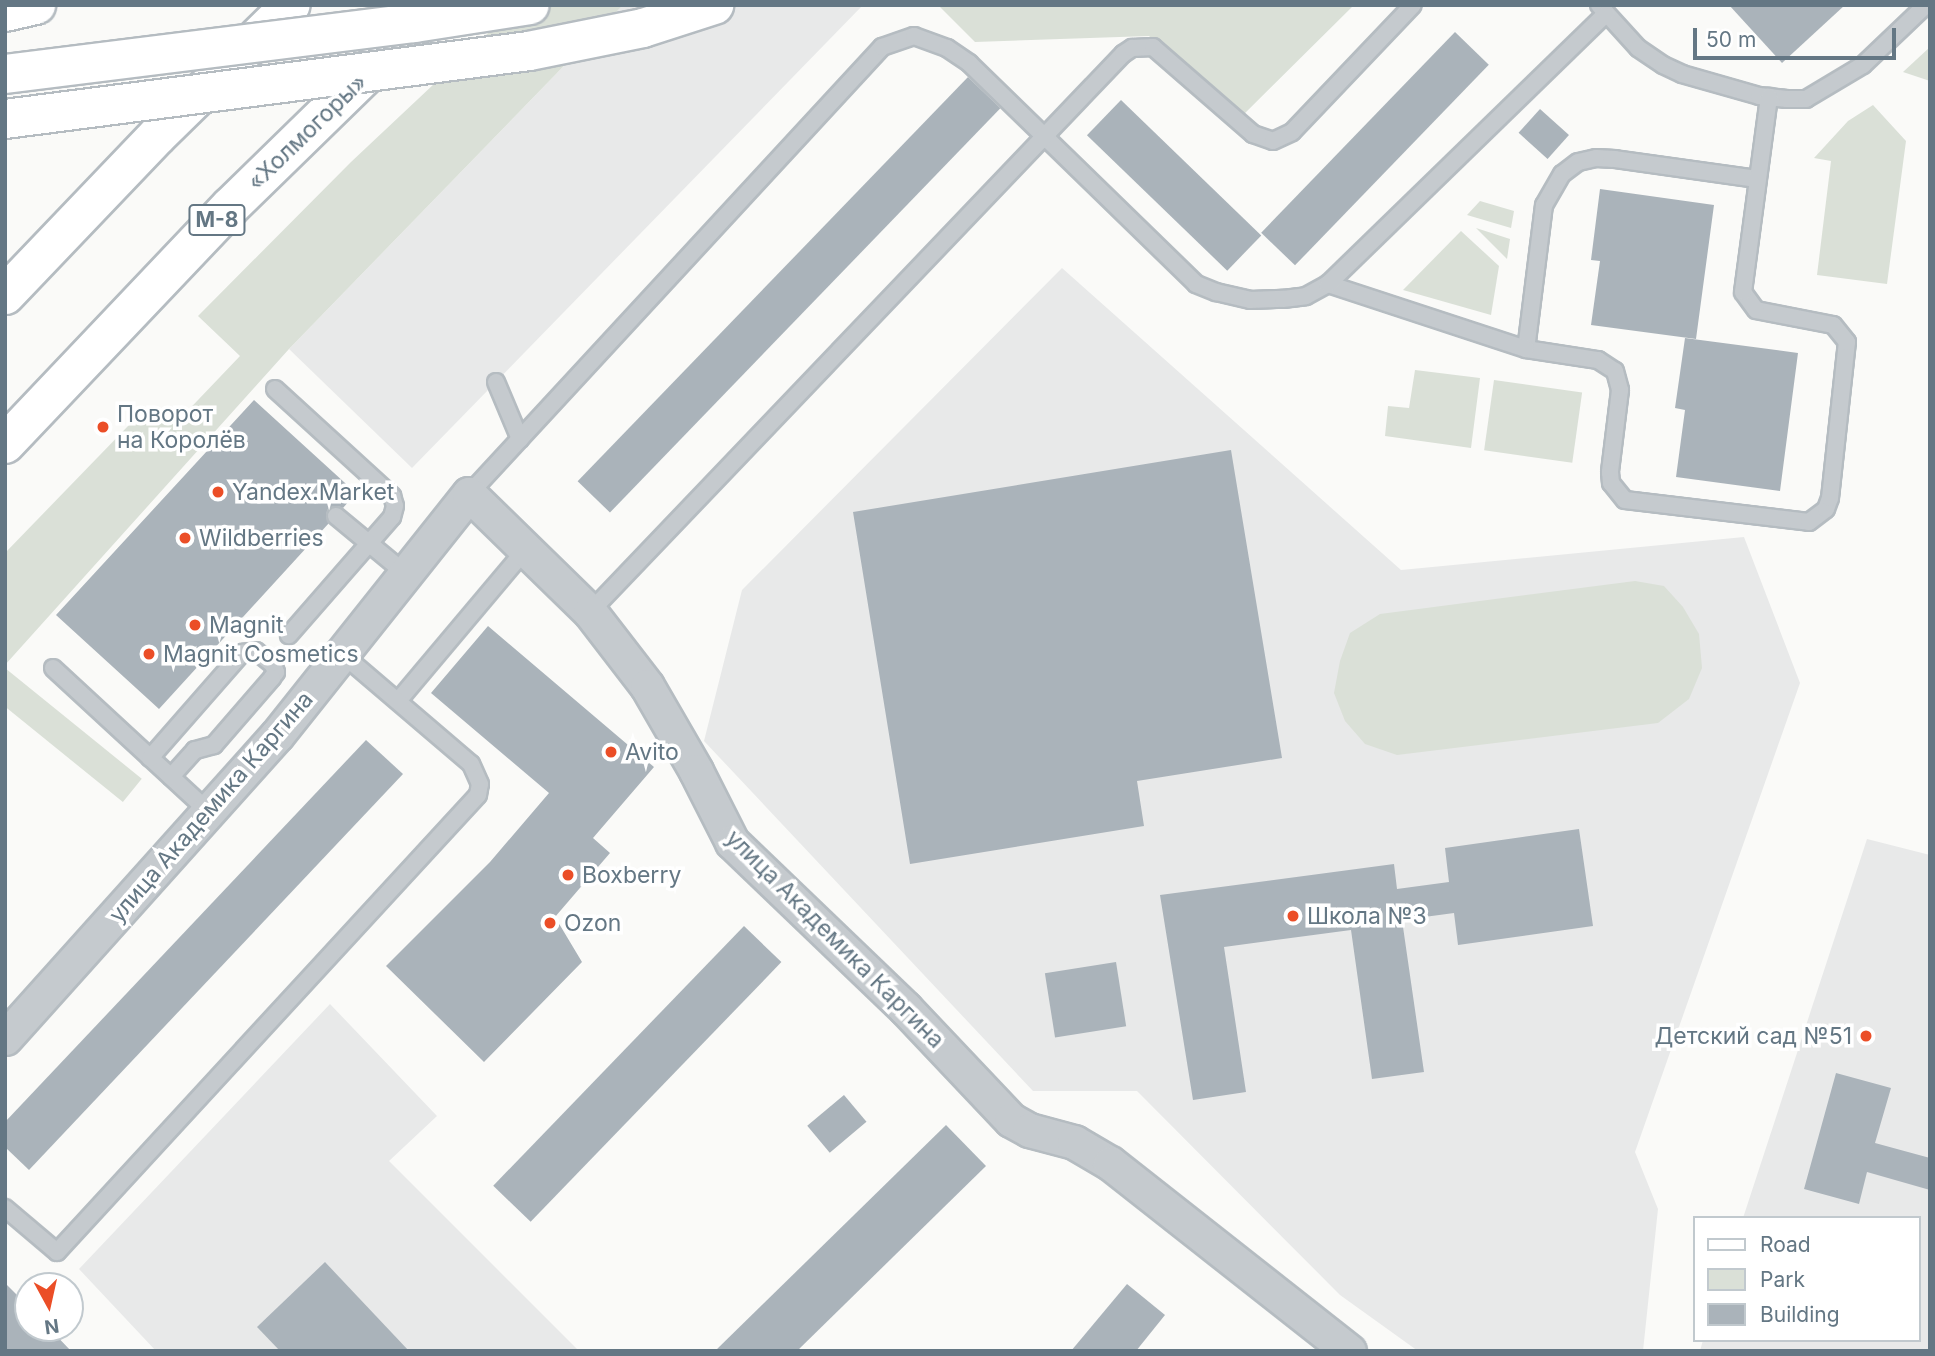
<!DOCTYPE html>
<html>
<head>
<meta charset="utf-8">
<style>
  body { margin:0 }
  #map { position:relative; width:1935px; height:1356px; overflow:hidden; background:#fafaf8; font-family:Inter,sans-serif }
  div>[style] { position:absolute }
  .built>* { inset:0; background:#e8e9e9 }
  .green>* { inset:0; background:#dae0d7; transform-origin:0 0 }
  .building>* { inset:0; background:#aab3ba; transform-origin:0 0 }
  .roads { filter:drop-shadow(2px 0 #b5bcc1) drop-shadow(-2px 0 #b5bcc1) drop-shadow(0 2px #b5bcc1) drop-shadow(0 -2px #b5bcc1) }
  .service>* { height:16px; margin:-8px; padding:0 8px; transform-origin:8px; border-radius:8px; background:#c5cace }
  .minor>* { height:33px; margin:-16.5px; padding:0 16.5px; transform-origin:16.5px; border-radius:16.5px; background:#c5cace }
  .secondary>* { height:38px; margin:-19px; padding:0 19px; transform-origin:19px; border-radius:19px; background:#fff }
  .trunk>* { height:38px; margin:-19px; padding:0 19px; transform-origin:19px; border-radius:19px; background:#fff }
  .bridges { filter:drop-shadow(2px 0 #b5bcc1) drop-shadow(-2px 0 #b5bcc1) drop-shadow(0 2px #b5bcc1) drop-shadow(0 -2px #b5bcc1) }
  .secondary-bridge>* { height:38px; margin:-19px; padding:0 19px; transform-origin:19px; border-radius:19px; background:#fff }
  .dots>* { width:19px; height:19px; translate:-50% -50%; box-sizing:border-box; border:4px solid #fff; border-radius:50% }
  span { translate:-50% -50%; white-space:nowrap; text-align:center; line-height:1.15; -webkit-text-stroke:7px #fff; paint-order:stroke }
  .shield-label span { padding:2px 5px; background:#fff; border:2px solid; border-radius:5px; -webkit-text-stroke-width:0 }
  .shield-label { font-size:21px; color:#647784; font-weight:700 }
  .street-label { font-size:23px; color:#647784 }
  .poi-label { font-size:23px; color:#647784 }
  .left { translate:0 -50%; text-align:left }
  .right { translate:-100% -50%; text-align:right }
  .frame { position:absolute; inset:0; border:7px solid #647784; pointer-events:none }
  .legend { position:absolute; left:1693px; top:1216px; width:228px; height:126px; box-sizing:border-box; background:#fff; border:2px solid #c1c9ce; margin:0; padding:9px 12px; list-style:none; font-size:21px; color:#647784 }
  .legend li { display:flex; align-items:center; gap:14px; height:35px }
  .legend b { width:35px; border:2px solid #c1c9ce }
  .north { position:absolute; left:14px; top:1272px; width:70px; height:70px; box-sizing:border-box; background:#fff; border:2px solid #c1c9ce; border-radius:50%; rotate:172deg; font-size:19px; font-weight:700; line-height:28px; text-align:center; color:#647784 }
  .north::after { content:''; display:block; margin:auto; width:24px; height:32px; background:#eb4e27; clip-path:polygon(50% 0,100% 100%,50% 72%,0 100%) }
  .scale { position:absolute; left:1693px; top:28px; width:203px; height:32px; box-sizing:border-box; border:4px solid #647784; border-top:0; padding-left:9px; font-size:21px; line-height:24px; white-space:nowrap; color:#647784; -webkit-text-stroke:5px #fff; paint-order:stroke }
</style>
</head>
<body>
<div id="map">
  <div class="built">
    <div style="clip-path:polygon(623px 5px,863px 5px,412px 468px,289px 349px)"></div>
    <div style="clip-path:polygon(1062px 268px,1401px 570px,1744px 537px,1800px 683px,1635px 1152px,1658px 1209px,1643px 1351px,1418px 1351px,1340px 1295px,1137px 1091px,1033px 1091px,704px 741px,742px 590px)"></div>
    <div style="clip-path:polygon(1867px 839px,1930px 855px,1930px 1351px,1700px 1351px,1703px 1340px,1919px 1340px,1919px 1218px,1743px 1218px)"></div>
    <div style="clip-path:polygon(330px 1004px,437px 1116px,389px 1161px,579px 1351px,156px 1351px,79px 1269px)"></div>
  </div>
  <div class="green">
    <div style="clip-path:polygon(518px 5px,623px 5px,289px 349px,5px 665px,5px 553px,129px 425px,177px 422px,240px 356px,198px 316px,351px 162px)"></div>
    <div style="clip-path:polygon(938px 5px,1354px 5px,1235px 123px,1149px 36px,975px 42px)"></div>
    <div style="clip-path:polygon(1930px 47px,1930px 81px,1903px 72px)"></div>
    <div style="clip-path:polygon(1873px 105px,1906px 141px,1887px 284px,1817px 275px,1831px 161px,1814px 158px,1848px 121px)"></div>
    <div style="clip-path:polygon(1480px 201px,1514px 211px,1511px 228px,1467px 215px)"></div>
    <div style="clip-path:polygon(1476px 228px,1510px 239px,1507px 259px)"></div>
    <div style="clip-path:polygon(1461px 231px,1499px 266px,1491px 315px,1403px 290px)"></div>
    <div style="clip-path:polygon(1415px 370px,1480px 378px,1471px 448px,1385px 436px,1388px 406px,1409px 408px)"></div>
    <div style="left:1494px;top:380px;width:89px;height:71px;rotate:8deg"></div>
    <div style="clip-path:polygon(1635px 581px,1664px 586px,1683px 607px,1699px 634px,1702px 668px,1689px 699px,1658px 723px,1397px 755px,1365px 744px,1345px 721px,1334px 693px,1340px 661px,1350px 633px,1380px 614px)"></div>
    <div style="left:5px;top:668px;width:176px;height:30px;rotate:39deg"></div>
  </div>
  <div class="building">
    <div style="clip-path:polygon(1729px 5px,1845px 5px,1782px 63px)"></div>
    <div style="left:1455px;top:32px;width:47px;height:279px;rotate:44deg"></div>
    <div style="left:968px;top:77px;width:45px;height:562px;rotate:44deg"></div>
    <div style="left:1121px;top:100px;width:195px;height:49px;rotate:44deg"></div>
    <div style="left:1540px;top:109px;width:39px;height:32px;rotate:42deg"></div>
    <div style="clip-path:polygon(1600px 189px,1714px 205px,1696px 339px,1591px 325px,1600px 261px,1591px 260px)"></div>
    <div style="clip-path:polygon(1685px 338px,1798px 353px,1780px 491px,1676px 477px,1685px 410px,1675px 408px)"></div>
    <div style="clip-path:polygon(254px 400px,356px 493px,343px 508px,337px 506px,328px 509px,326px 515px,329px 523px,159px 709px,56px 615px)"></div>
    <div style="clip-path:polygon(1231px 450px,1282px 758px,1137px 781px,1144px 826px,910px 864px,853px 512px)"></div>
    <div style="clip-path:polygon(488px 626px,654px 767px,593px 838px,610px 853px,555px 917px,582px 962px,484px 1062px,386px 966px,490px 862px,549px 793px,431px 693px)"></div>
    <div style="clip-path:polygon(366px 740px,403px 774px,29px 1170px,5px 1147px,5px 1122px)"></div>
    <div style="clip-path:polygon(1579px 829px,1593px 926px,1458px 945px,1454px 913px,1402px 920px,1424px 1072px,1372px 1079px,1351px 930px,1224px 947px,1246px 1092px,1193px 1100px,1160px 895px,1394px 864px,1397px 889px,1449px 882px,1445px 848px)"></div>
    <div style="left:744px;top:926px;width:52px;height:361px;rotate:44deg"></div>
    <div style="left:1116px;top:962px;width:65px;height:72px;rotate:81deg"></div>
    <div style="clip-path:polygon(1836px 1073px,1891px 1088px,1875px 1143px,1930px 1158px,1930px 1190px,1867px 1172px,1859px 1204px,1804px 1189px)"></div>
    <div style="left:844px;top:1095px;width:35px;height:48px;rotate:50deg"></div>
    <div style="clip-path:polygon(946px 1125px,986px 1166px,797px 1351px,715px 1351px)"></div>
    <div style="clip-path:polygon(325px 1262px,409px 1351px,280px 1351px,257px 1327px)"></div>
    <div style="clip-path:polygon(5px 1283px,28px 1306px,28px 1328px,49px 1328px,71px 1351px,5px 1351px)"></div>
    <div style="clip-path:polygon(1127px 1284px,1165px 1315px,1136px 1351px,1071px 1351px)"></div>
  </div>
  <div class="roads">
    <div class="service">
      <div style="left:1599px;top:5px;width:58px;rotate:47.8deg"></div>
      <div style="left:1638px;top:48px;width:30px;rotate:34deg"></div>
      <div style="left:1663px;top:65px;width:21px;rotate:25deg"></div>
      <div style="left:1682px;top:74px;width:80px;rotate:15.9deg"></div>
      <div style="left:1759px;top:96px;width:28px;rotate:6deg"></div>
      <div style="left:1787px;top:99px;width:19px"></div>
      <div style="left:1806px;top:99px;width:66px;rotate:-30.8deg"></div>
      <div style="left:1863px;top:65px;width:87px;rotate:-43.6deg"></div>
      <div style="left:1757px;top:179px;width:143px;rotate:-172deg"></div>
      <div style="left:1615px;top:159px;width:19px;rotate:-177deg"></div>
      <div style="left:1596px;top:158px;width:18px;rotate:167deg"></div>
      <div style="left:1578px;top:162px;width:20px;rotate:143deg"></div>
      <div style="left:1562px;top:174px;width:36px;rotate:120deg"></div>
      <div style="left:1544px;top:205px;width:145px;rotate:97.1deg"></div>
      <div style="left:1526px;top:349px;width:73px;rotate:8.7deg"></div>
      <div style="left:1598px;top:360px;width:20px;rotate:33deg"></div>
      <div style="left:1615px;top:371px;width:20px;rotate:75deg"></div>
      <div style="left:1620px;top:390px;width:83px;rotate:97deg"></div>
      <div style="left:1610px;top:472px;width:11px;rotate:85deg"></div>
      <div style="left:1611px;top:483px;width:22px;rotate:51deg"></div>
      <div style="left:1625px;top:500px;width:185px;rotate:6.8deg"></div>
      <div style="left:1809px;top:522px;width:21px;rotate:-37deg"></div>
      <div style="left:1826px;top:509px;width:12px;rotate:-70deg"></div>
      <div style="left:1830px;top:498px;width:157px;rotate:-83.8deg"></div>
      <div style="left:1847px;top:342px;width:22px;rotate:-129deg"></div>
      <div style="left:1833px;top:325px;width:78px;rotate:-169deg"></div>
      <div style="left:1756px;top:310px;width:22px;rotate:-126deg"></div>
      <div style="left:1743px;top:292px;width:197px;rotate:-82.4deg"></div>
      <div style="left:1328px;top:284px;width:208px;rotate:18.2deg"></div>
      <div style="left:496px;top:382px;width:62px;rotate:67.2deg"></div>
      <div style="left:275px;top:389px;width:159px;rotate:42.4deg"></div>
      <div style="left:392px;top:496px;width:10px;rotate:73deg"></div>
      <div style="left:395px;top:506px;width:11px;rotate:105deg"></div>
      <div style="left:392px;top:517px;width:157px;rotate:131.1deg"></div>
      <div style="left:469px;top:494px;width:609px;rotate:-47.26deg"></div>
      <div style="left:882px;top:47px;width:34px;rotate:-19deg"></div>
      <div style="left:914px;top:36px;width:35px;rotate:20deg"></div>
      <div style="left:947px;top:48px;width:27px;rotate:34deg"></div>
      <div style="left:969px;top:63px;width:317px;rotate:44.2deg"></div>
      <div style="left:1196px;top:284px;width:22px;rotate:22deg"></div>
      <div style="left:1216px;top:292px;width:35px;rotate:13deg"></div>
      <div style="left:1250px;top:300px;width:33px;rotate:-2deg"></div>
      <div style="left:1283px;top:299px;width:23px;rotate:-7deg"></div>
      <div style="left:1306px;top:296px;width:25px;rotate:-29deg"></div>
      <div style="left:1328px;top:284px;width:388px;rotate:-44.2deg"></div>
      <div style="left:336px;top:516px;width:91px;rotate:39.6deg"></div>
      <div style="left:590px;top:612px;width:772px;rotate:-46.31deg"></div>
      <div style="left:1123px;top:54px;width:11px;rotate:-34deg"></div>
      <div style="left:1132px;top:48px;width:21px;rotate:-3deg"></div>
      <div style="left:1153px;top:47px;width:133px;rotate:41deg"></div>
      <div style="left:1253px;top:134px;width:21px;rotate:19deg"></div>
      <div style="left:1273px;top:141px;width:21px;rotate:-25deg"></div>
      <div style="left:1292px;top:132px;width:175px;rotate:-46.4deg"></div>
      <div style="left:53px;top:668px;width:214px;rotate:42.7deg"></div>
      <div style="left:398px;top:701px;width:197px;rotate:-49.9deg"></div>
      <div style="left:150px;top:758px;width:140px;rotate:-48.8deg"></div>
      <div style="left:242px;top:653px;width:14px;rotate:-8deg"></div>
      <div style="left:256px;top:651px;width:22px;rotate:39deg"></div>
      <div style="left:273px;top:665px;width:8px;rotate:67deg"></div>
      <div style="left:276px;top:672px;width:7px;rotate:124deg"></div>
      <div style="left:272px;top:678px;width:89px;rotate:130.9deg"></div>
      <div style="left:214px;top:745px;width:20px;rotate:165deg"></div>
      <div style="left:195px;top:750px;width:36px;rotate:132deg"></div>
      <div style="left:5px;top:1208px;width:68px;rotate:40.2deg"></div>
      <div style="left:57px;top:1252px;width:621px;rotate:-47.35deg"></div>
      <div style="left:478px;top:795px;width:11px;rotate:-80deg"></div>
      <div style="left:480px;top:784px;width:22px;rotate:-114deg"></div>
      <div style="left:471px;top:764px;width:170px;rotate:-139.5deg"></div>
    </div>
    <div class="minor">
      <div style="left:5px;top:1038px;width:407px;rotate:-48.1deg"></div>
      <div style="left:277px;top:735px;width:308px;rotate:-51.5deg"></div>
      <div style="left:469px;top:494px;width:169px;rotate:44.3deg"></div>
      <div style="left:590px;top:612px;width:93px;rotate:52.4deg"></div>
      <div style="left:647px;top:686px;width:98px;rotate:60deg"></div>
      <div style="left:696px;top:771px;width:80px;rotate:63.1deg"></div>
      <div style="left:732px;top:842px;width:240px;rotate:43.8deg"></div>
      <div style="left:905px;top:1008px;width:154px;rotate:46.6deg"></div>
      <div style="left:1011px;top:1120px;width:21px;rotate:29deg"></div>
      <div style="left:1029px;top:1130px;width:47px;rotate:14.9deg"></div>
      <div style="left:1074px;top:1142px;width:42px;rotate:30.3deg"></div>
      <div style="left:1110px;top:1163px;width:304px;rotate:38.2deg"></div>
    </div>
    <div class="secondary">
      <div style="left:5px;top:12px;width:32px;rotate:-13deg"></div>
    </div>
    <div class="trunk">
      <div style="left:5px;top:295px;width:220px;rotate:-46.3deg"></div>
      <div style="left:157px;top:136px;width:187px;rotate:-44.4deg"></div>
      <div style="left:5px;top:444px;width:327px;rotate:-46.5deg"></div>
      <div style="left:230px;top:207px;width:284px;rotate:-44.3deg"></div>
    </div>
  </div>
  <div class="bridges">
    <div class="secondary-bridge">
      <div style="left:5px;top:74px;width:412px;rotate:-7.1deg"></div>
      <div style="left:414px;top:23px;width:117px;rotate:-8.8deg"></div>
      <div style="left:5px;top:119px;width:528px;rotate:-7.39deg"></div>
      <div style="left:529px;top:51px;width:116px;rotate:-11.4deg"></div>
      <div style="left:643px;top:28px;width:75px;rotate:-17.9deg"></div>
    </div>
  </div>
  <div class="dots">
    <div style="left:103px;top:427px;background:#eb4e27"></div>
    <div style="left:218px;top:492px;background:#eb4e27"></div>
    <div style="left:185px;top:538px;background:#eb4e27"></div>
    <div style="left:195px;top:625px;background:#eb4e27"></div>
    <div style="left:149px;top:654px;background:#eb4e27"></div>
    <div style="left:611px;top:752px;background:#eb4e27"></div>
    <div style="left:568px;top:875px;background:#eb4e27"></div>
    <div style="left:1293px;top:916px;background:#eb4e27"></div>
    <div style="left:550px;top:923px;background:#eb4e27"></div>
    <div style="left:1866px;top:1036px;background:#eb4e27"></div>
  </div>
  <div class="shield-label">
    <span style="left:217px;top:220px">М-8</span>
  </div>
  <div class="street-label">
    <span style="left:307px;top:132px;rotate:-44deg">«Холмогоры»</span>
    <span style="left:211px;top:807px;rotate:-49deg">улица Академика Каргина</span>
    <span style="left:835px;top:939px;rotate:45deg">улица Академика Каргина</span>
  </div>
  <div class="poi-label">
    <span class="left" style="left:117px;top:427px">Поворот<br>на Королёв</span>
    <span class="left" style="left:232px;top:492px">Yandex.Market</span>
    <span class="left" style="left:199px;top:538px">Wildberries</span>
    <span class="left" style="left:209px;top:625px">Magnit</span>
    <span class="left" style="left:163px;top:654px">Magnit Cosmetics</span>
    <span class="left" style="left:625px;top:752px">Avito</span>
    <span class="left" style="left:582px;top:875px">Boxberry</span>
    <span class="left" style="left:1307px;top:916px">Школа №3</span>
    <span class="left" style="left:564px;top:923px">Ozon</span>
    <span class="right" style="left:1852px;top:1036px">Детский сад №51</span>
  </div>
  <div class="frame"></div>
  <ul class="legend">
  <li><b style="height:9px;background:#fff"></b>Road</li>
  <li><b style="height:19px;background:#dae0d7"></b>Park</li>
  <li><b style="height:19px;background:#aab3ba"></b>Building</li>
  </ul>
  <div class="north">N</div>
  <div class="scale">50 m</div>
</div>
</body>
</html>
